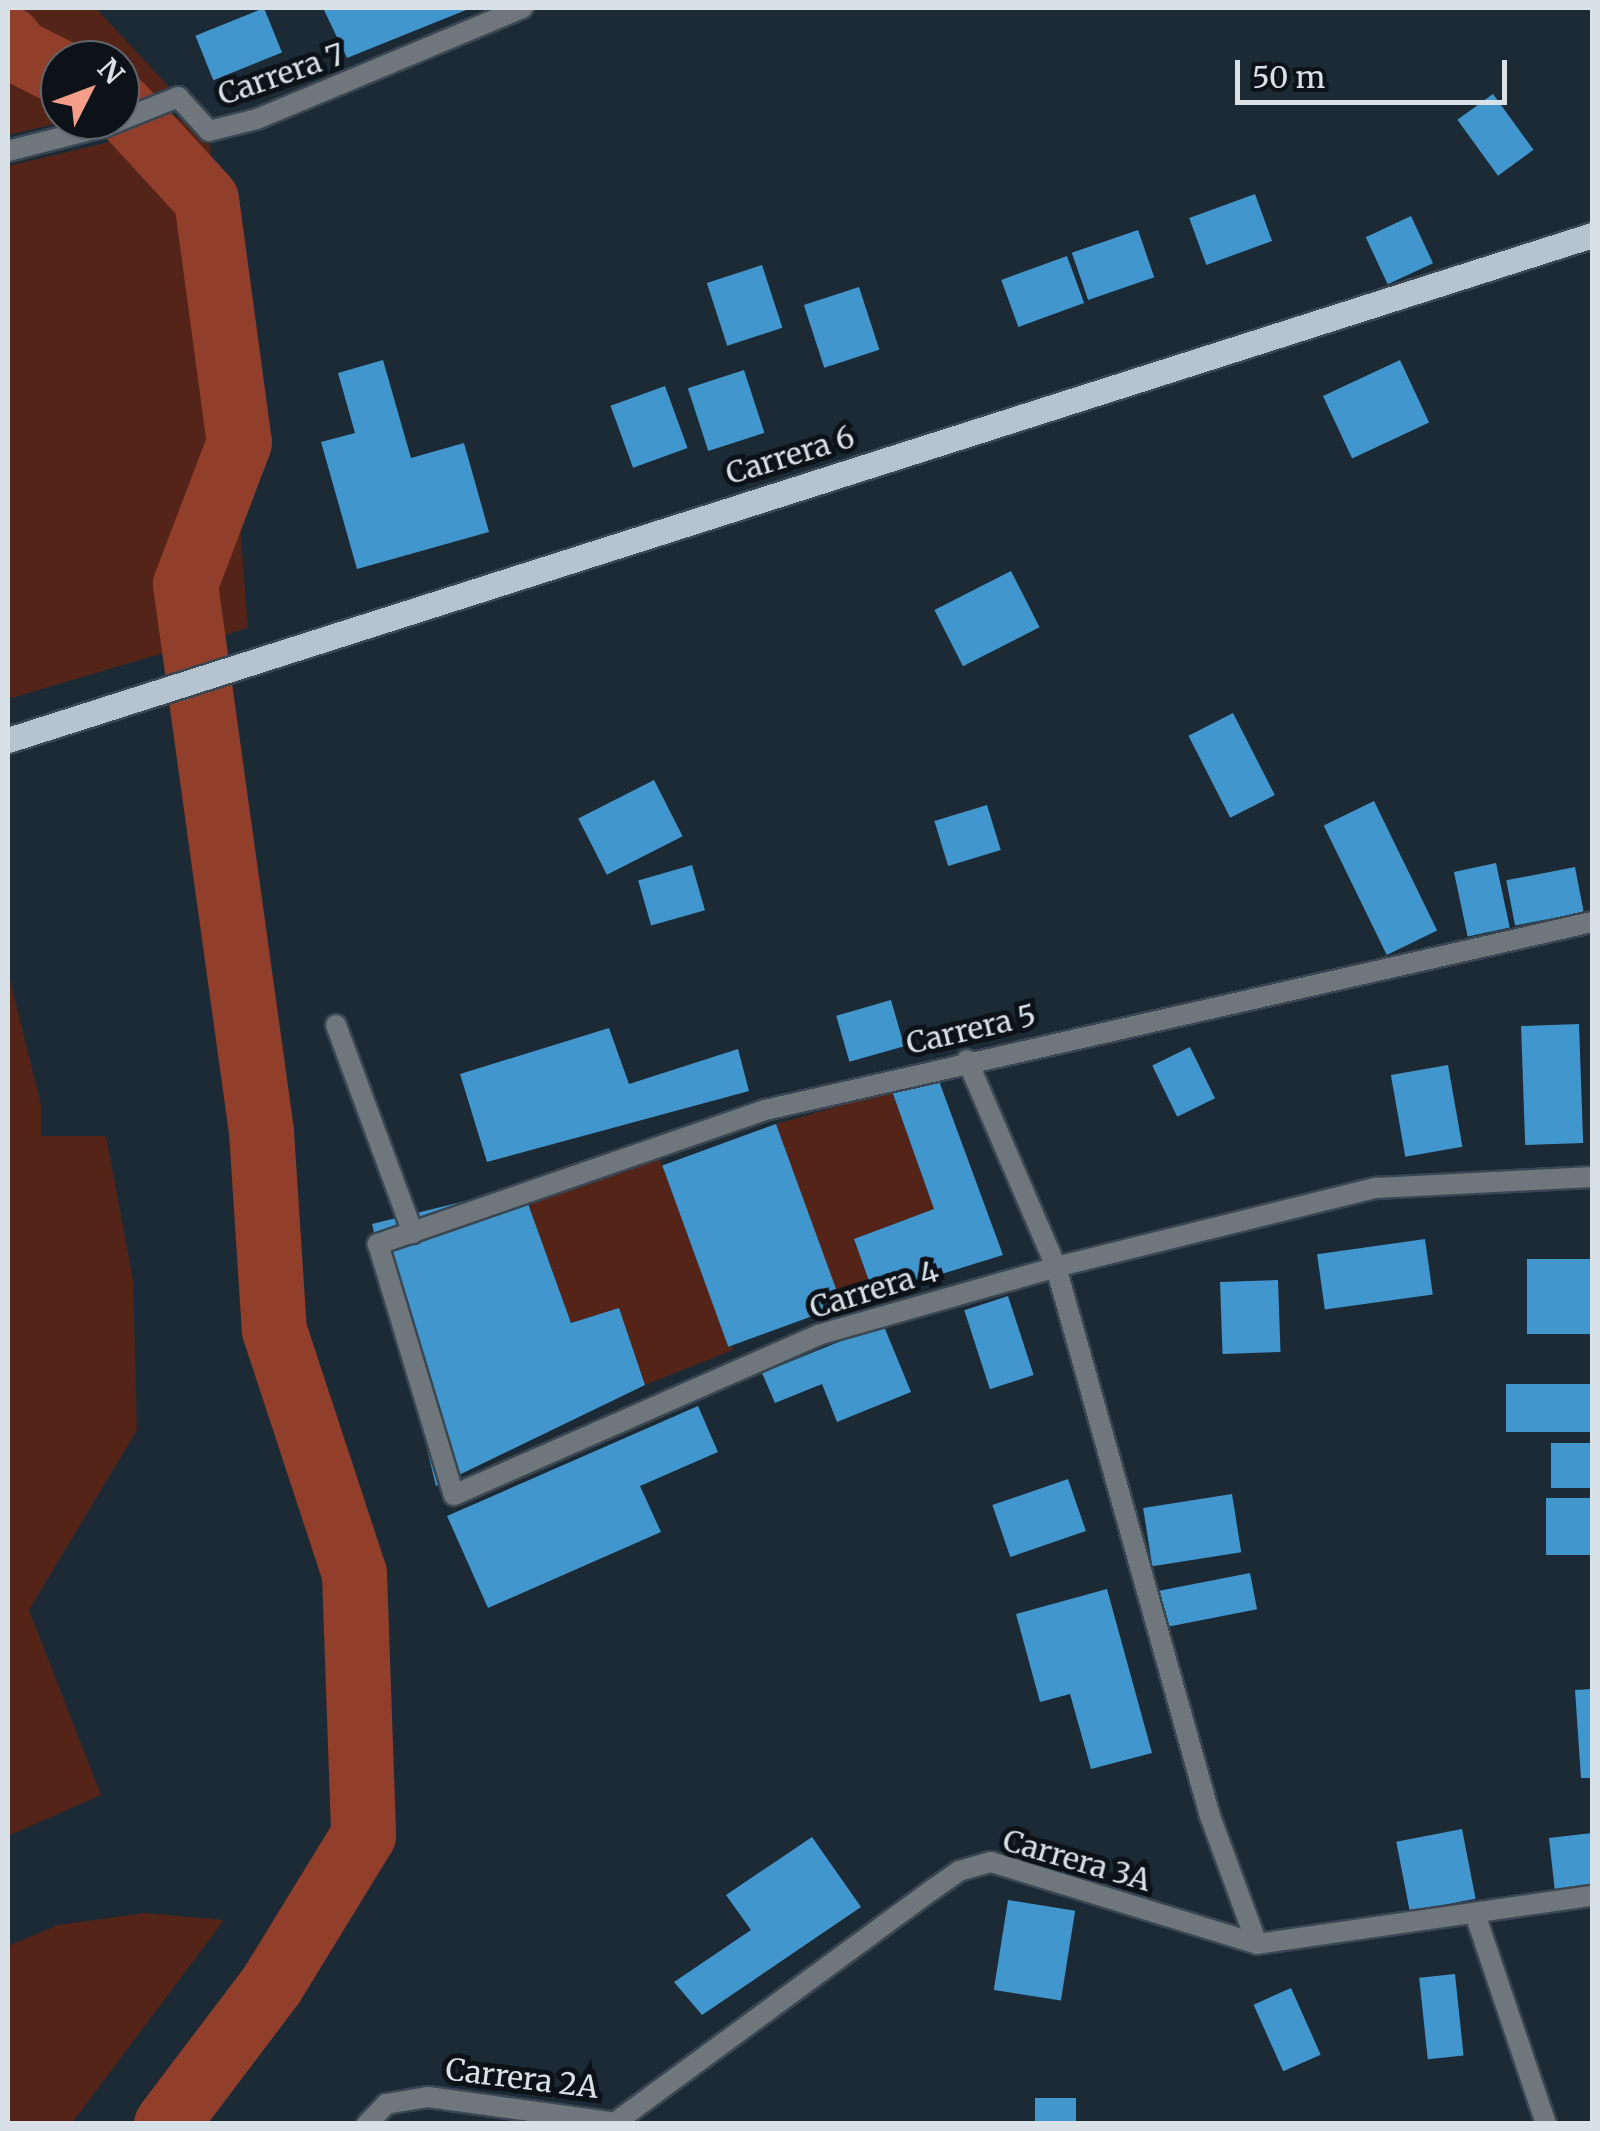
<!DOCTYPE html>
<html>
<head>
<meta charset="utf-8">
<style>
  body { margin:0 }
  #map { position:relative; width:1600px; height:2131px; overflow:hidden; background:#1c2a35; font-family:Merriweather,serif }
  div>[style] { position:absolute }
  .green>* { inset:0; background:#542419 }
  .river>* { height:65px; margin:-32.5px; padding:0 32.5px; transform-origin:32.5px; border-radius:32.5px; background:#913e2b }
  .building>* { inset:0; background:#4296ce; transform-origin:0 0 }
  .roads { filter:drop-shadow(2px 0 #3a4752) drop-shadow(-2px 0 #3a4752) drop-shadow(0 2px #3a4752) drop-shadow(0 -2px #3a4752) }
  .street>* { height:20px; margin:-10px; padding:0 10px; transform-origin:10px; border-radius:10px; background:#6f767c }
  .primary>* { height:25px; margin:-12.5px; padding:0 12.5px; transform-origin:12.5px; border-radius:12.5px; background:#b6c4d0 }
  span { translate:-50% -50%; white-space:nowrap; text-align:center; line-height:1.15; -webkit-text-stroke:10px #0c1217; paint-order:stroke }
  .street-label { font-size:30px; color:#d8e1e8 }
  .frame { position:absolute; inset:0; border:10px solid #d8e1e8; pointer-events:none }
  .north { position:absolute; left:40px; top:40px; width:100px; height:100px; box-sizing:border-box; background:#0c1217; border:2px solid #5e656b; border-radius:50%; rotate:48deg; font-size:28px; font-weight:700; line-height:40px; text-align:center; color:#d8e1e8 }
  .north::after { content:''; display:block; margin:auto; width:35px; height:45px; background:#f49e89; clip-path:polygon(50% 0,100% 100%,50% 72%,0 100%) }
  .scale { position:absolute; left:1235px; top:60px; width:272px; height:45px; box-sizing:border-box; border:5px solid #d8e1e8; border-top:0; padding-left:12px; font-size:30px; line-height:35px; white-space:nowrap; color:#d8e1e8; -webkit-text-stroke:8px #0c1217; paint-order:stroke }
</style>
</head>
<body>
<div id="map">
  <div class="green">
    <div style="clip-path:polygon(8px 8px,96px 8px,169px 87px,120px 106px,120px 60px,60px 60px,60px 120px,71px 120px,8px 135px)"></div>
    <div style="clip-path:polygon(177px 117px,210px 144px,248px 628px,8px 699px,8px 166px,122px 139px)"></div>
    <div style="clip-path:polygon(8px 972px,41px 1105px,41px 1136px,105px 1136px,107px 1141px,133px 1280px,137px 1430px,29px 1610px,101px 1795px,8px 1836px)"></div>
    <div style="clip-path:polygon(892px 1091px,934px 1209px,854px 1239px,874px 1295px,841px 1306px,776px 1124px)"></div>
    <div style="clip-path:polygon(660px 1160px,733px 1350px,645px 1385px,619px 1308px,571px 1323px,522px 1187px)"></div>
    <div style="clip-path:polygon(145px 1913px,224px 1920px,72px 2123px,8px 2123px,8px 1946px,58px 1925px)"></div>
  </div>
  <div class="river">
    <div style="left:8px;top:38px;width:16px;rotate:52deg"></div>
    <div style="left:18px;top:51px;width:47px;rotate:26.6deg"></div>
    <div style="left:120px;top:105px;width:127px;rotate:47.5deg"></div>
    <div style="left:206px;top:199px;width:245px;rotate:82.3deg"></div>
    <div style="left:239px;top:442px;width:152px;rotate:110.8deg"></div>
    <div style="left:185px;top:584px;width:552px;rotate:82.09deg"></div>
    <div style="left:261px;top:1131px;width:199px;rotate:86.3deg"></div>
    <div style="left:274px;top:1330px;width:256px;rotate:71.8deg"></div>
    <div style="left:354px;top:1573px;width:262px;rotate:88deg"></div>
    <div style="left:363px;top:1835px;width:176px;rotate:121.5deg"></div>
    <div style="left:271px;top:1985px;width:174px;rotate:127.1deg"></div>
  </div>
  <div class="building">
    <div style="left:264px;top:8px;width:48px;height:74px;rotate:68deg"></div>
    <div style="clip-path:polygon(323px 8px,471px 8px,347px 58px)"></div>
    <div style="left:1493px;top:94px;width:69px;height:44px;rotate:54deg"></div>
    <div style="left:1255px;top:194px;width:50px;height:70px;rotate:70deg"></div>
    <div style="left:1411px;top:216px;width:52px;height:50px;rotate:65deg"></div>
    <div style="left:1138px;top:230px;width:50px;height:70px;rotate:71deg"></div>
    <div style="left:1067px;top:256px;width:50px;height:70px;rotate:70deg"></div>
    <div style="left:762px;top:265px;width:66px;height:58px;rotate:72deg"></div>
    <div style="left:859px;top:287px;width:66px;height:58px;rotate:72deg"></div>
    <div style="clip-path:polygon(383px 360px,411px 458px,464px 443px,489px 532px,357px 569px,321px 442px,355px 433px,338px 373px)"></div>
    <div style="left:1400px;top:360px;width:69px;height:85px;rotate:65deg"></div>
    <div style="left:744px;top:370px;width:66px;height:59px;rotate:72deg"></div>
    <div style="left:665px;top:386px;width:66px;height:58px;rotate:70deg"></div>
    <div style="left:1011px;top:571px;width:63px;height:86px;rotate:63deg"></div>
    <div style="left:1233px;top:713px;width:92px;height:50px;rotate:63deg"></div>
    <div style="left:654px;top:780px;width:63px;height:85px;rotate:63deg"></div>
    <div style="left:1374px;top:801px;width:144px;height:56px;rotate:64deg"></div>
    <div style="left:987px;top:805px;width:47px;height:55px;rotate:73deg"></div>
    <div style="left:1496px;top:863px;width:66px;height:43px;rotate:78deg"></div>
    <div style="left:692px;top:865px;width:47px;height:56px;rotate:74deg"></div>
    <div style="left:1575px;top:867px;width:46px;height:70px;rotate:79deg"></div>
    <div style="left:891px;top:1000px;width:48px;height:57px;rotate:74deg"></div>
    <div style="left:1579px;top:1024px;width:119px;height:58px;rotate:88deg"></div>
    <div style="clip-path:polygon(609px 1028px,629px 1084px,738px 1049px,749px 1091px,487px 1162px,460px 1074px)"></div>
    <div style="left:1190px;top:1047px;width:57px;height:42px;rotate:64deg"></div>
    <div style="left:1448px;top:1065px;width:83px;height:58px;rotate:80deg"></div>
    <div style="clip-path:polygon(939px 1081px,1003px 1255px,874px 1295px,854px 1239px,934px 1209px,892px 1091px)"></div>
    <div style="left:776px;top:1124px;width:193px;height:121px;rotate:70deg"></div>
    <div style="clip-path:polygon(522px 1187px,571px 1323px,619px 1308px,645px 1385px,436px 1486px,372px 1224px)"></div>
    <div style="left:1425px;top:1239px;width:56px;height:109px;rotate:82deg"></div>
    <div style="left:1592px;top:1259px;width:75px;height:65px;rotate:90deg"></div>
    <div style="left:1278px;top:1280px;width:72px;height:58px;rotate:88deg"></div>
    <div style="left:1008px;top:1296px;width:83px;height:46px;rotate:72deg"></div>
    <div style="clip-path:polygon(883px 1324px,911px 1392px,837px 1422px,822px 1384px,775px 1403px,762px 1373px)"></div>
    <div style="left:1592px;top:1384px;width:48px;height:86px;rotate:90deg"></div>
    <div style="clip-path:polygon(698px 1406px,718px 1452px,640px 1486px,661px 1532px,488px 1608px,447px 1516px)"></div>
    <div style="left:1592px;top:1443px;width:45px;height:41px;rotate:90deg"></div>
    <div style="left:1068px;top:1479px;width:55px;height:80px;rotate:71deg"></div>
    <div style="left:1232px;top:1494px;width:59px;height:90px;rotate:81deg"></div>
    <div style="left:1592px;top:1498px;width:57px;height:46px;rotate:90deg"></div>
    <div style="left:1250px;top:1573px;width:37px;height:95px;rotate:79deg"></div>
    <div style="clip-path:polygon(1107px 1589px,1152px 1753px,1091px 1769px,1070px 1694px,1040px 1702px,1016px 1614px)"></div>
    <div style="clip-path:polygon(1592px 1689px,1592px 1778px,1581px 1778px,1575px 1690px)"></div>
    <div style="left:1462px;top:1829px;width:71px;height:67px;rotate:79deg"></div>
    <div style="clip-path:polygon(1592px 1833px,1592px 1888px,1555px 1892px,1549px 1838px)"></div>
    <div style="clip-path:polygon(812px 1837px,861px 1907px,702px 2015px,674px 1982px,751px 1930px,726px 1895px)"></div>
    <div style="left:1008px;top:1900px;width:68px;height:91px;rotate:9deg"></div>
    <div style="left:1455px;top:1974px;width:82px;height:36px;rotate:84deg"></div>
    <div style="left:1291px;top:1988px;width:73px;height:41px;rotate:66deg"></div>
    <div style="left:1035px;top:2098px;width:41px;height:26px"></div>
  </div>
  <div class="roads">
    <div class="street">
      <div style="left:8px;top:151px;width:101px;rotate:-14.3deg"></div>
      <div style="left:106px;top:126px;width:78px;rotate:-21.9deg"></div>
      <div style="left:178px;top:97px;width:46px;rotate:47.6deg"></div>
      <div style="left:209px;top:131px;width:49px;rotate:-14deg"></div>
      <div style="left:257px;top:119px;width:288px;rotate:-22.7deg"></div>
      <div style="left:1592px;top:922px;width:848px;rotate:167.19deg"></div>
      <div style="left:765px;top:1110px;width:410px;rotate:160.9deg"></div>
      <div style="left:378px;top:1244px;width:262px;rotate:73.2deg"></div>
      <div style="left:454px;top:1495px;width:398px;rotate:-23.7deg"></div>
      <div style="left:818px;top:1335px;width:248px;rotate:-15.9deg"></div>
      <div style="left:1056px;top:1267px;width:330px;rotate:-13.9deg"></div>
      <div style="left:1376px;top:1188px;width:216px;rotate:-2.9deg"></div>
      <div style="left:336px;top:1025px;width:222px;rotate:69.7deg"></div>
      <div style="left:967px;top:1060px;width:225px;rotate:66.7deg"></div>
      <div style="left:1056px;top:1267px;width:570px;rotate:74.33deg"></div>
      <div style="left:1210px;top:1816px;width:136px;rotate:69.8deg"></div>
      <div style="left:1475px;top:1914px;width:222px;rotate:71.3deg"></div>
      <div style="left:620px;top:2119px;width:387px;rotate:-36.3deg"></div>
      <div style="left:932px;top:1890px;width:33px;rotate:-35deg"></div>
      <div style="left:959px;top:1871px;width:33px;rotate:-16deg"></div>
      <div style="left:991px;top:1862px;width:278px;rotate:17.1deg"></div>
      <div style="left:1257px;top:1944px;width:338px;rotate:-8.2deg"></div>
      <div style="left:367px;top:2124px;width:28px;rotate:-46deg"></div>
      <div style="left:386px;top:2104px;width:43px;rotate:-9.5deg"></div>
      <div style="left:428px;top:2097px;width:200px;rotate:7.8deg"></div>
    </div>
    <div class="primary">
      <div style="left:8px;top:740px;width:1663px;rotate:-17.68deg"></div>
    </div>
  </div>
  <div class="street-label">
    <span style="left:281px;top:74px;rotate:-19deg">Carrera 7</span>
    <span style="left:790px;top:455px;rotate:-17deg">Carrera 6</span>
    <span style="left:971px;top:1029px;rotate:-13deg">Carrera 5</span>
    <span style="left:874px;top:1289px;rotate:-17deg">Carrera 4</span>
    <span style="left:1077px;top:1860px;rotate:16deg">Carrera 3A</span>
    <span style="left:522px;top:2078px;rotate:7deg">Carrera 2A</span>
  </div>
  <div class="frame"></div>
  <div class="north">N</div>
  <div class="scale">50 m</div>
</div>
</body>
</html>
